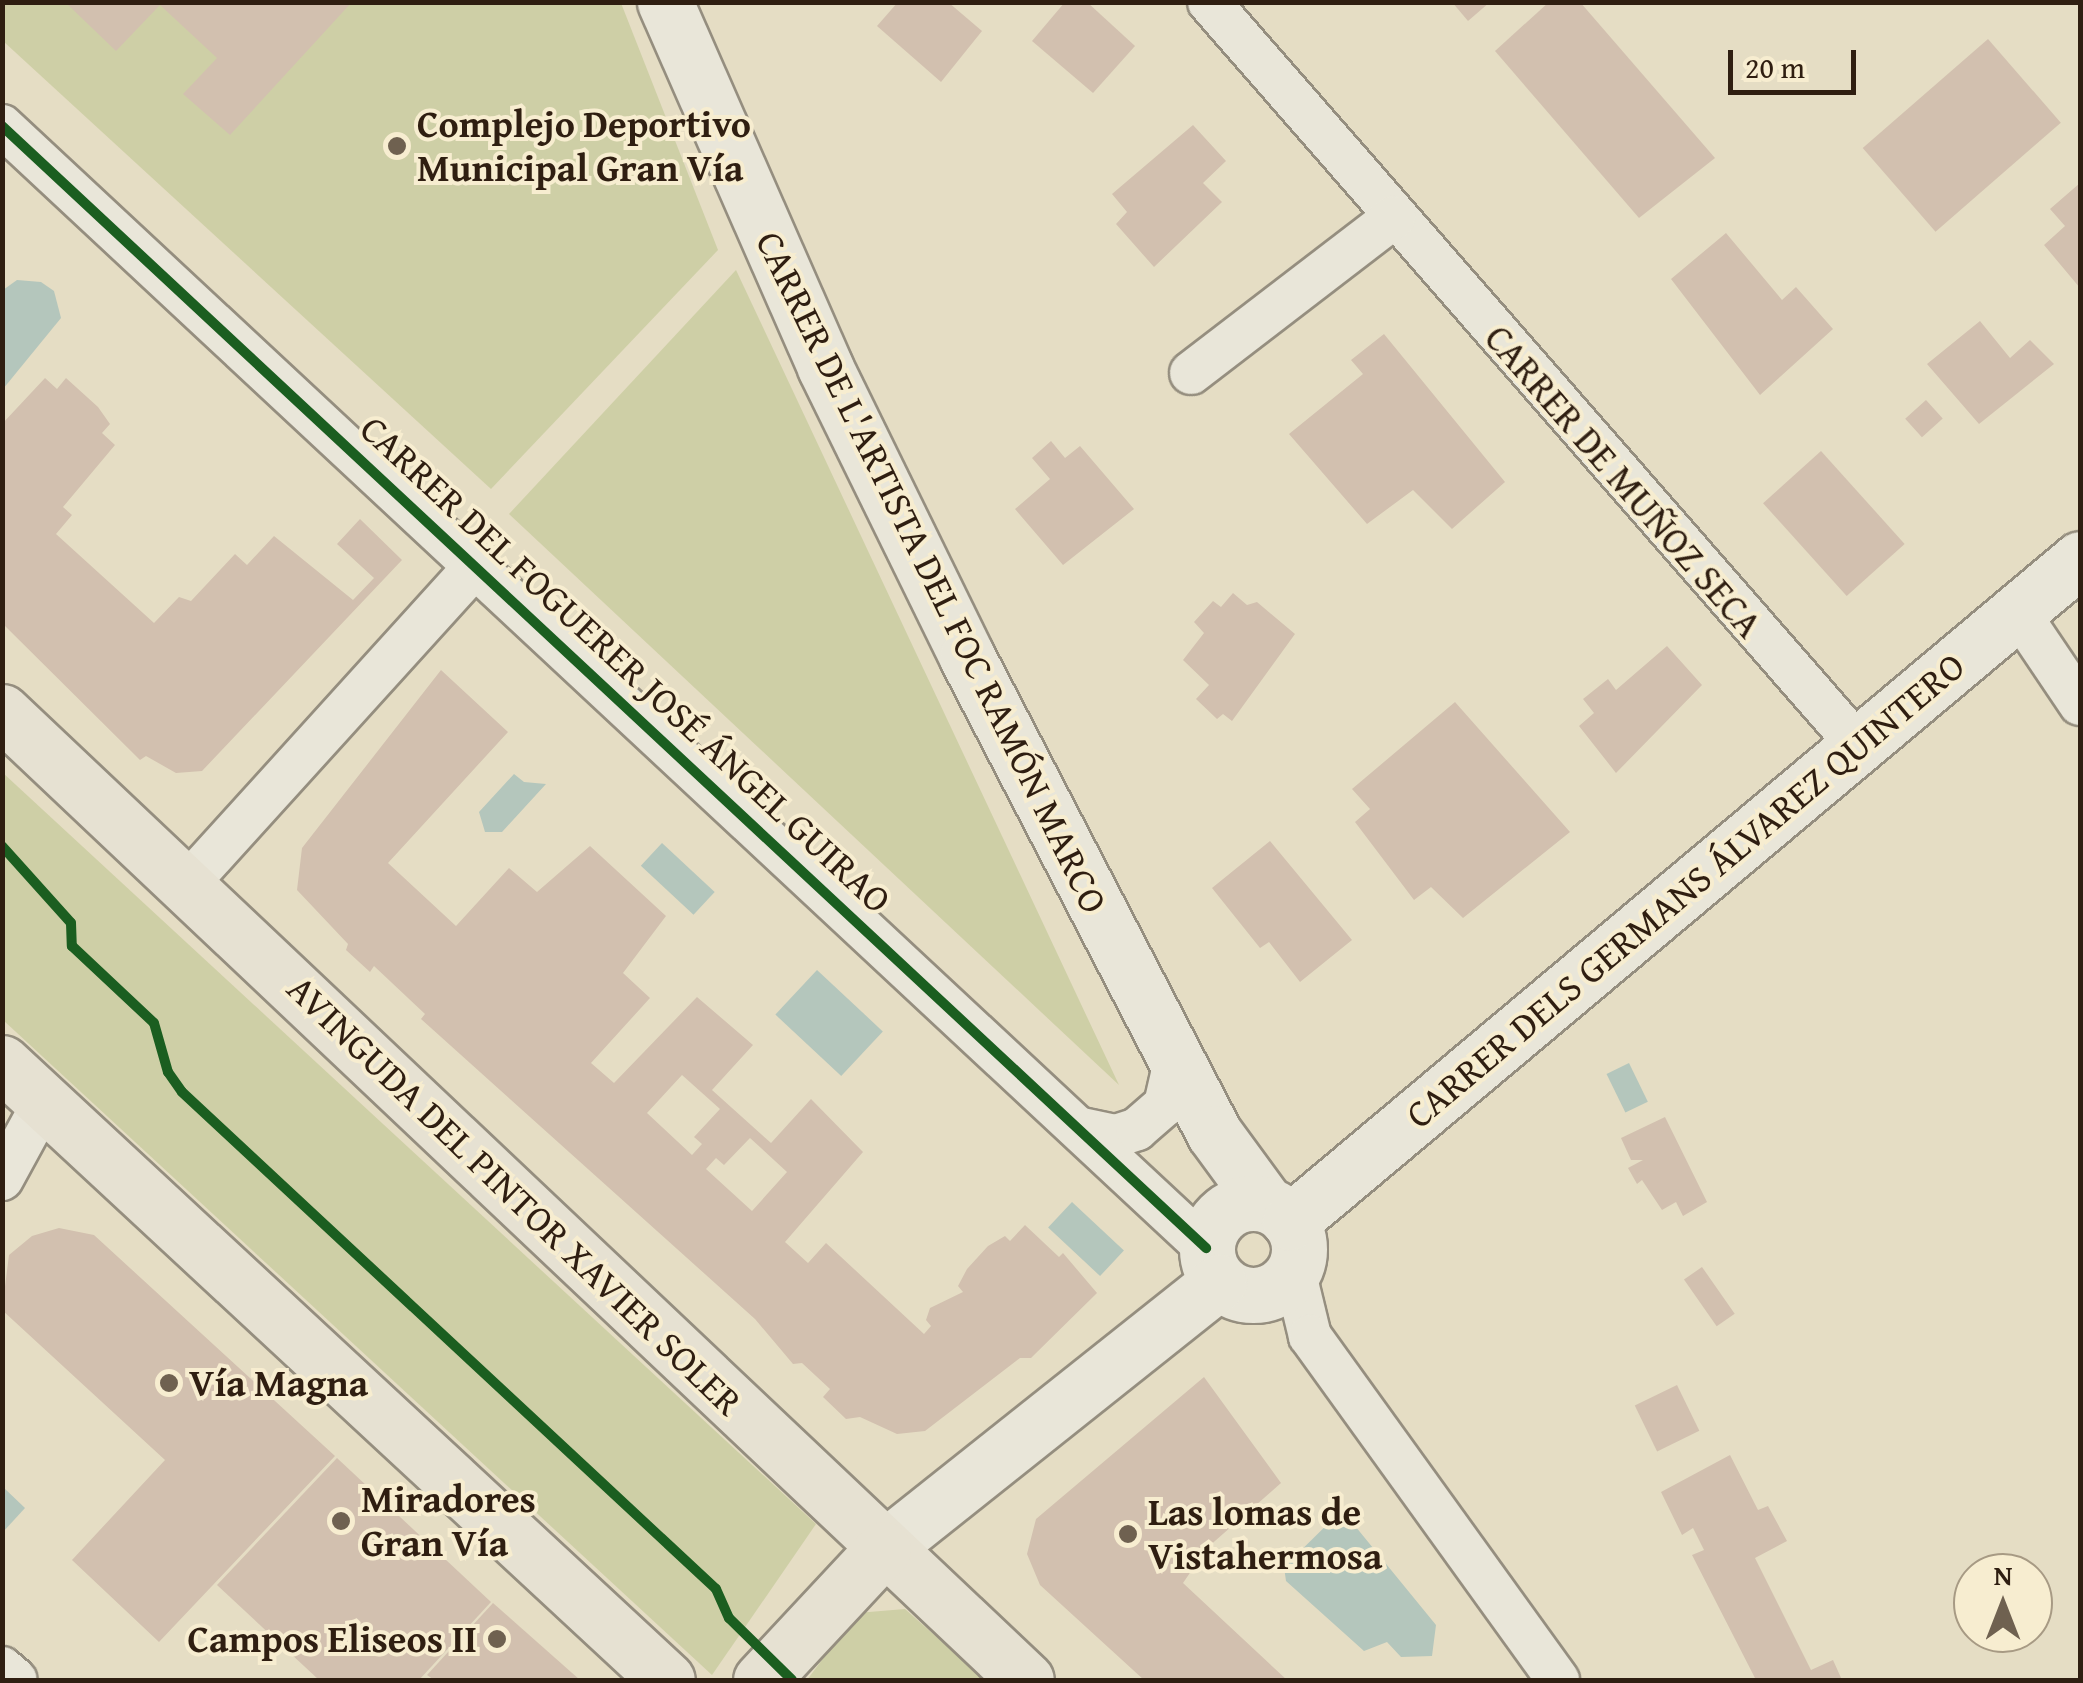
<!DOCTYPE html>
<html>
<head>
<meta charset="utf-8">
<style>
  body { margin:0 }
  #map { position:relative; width:2083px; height:1683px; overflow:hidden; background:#e5ddc4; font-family:"Gentium Book Plus",serif }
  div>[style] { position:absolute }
  .green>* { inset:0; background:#cecfa6 }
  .water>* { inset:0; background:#b4c6bc; transform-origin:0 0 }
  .building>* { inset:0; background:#d2c0af; transform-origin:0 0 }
  .roads { filter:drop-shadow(2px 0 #958e7f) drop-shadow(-2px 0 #958e7f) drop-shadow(0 2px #958e7f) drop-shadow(0 -2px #958e7f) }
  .street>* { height:42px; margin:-21px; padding:0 21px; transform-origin:21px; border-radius:21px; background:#e9e6d9 }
  .secondary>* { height:55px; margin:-27.5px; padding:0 27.5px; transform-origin:27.5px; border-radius:27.5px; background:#e9e6d9 }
  .secondary>.ring { margin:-27.5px; padding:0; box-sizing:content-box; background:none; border:55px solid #e9e6d9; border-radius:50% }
  .primary>* { height:55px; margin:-27.5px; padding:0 27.5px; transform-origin:27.5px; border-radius:27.5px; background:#e6e1d2 }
  .cycleway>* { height:10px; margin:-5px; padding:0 5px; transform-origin:5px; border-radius:5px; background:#1b5e20 }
  .dots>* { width:28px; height:28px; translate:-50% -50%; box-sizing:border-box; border:5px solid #f7edd0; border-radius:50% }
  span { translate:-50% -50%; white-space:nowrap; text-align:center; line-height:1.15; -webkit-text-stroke:8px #f7edd0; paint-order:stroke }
  .poi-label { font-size:38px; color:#2f1e11; font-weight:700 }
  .left { translate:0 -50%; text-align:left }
  .right { translate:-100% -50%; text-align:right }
  .street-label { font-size:38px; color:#2f1e11 }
  .frame { position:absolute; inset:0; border:5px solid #2f1e11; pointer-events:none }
  .north { position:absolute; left:1953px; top:1553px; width:100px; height:100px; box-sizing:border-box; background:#f7edd0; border:2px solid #a79a84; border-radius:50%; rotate:0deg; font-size:28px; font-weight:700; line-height:40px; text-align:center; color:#2f1e11 }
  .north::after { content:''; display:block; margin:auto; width:35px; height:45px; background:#6f6150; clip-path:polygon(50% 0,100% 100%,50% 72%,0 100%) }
  .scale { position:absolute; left:1728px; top:50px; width:128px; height:45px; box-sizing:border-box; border:5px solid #2f1e11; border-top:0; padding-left:12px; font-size:30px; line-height:35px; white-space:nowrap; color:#2f1e11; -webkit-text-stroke:8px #f7edd0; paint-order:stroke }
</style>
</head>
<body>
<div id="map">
  <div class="green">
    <div style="clip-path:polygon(2px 3px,621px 3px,718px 250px,491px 489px,3px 41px)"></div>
    <div style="clip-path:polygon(736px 270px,1119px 1085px,509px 514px)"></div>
    <div style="clip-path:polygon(3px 773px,816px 1524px,712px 1675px,3px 1020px)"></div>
    <div style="clip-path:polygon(905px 1609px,985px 1680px,807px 1680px,857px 1613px)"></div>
  </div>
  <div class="water">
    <div style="clip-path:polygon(17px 280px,41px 282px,54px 291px,61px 318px,3px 389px,3px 290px)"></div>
    <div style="clip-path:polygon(514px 774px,524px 782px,546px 784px,502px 832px,485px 832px,479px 812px)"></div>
    <div style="left:662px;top:843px;width:72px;height:31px;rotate:43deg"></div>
    <div style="left:817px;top:970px;width:90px;height:61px;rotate:43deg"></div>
    <div style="left:1629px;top:1063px;width:43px;height:25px;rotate:64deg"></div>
    <div style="left:1072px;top:1202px;width:71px;height:35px;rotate:43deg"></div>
    <div style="clip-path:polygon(3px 1487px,25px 1508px,3px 1532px,2px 1532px)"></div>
    <div style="clip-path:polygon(1342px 1510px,1436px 1625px,1432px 1656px,1401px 1657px,1387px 1642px,1364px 1651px,1286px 1581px,1284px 1567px)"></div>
  </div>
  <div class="building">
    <div style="clip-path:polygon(65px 2px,352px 2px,230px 135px,183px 94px,217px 58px,160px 5px,116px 51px)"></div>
    <div style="clip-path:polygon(898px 2px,948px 2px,982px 31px,941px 82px,877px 26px)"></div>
    <div style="clip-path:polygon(1065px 2px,1087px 2px,1135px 46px,1093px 93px,1032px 41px)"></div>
    <div style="clip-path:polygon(1452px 2px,1490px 2px,1468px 21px)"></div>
    <div style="clip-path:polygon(1549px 2px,1580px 2px,1715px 158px,1639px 218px,1495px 51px)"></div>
    <div style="left:1988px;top:39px;width:111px;height:166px;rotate:49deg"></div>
    <div style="clip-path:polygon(1193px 125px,1226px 161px,1203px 183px,1222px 202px,1154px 267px,1116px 224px,1127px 212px,1112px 194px)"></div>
    <div style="clip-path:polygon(2080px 183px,2080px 288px,2044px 245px,2065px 226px,2050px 209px)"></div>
    <div style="clip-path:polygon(1726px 233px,1782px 300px,1796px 287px,1833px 329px,1760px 395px,1671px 279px)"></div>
    <div style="clip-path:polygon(1980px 321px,2010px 358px,2030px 340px,2054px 364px,1979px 424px,1927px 364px)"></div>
    <div style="clip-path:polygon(1384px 334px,1505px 482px,1452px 529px,1413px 490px,1367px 524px,1289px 434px,1363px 374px,1351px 360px)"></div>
    <div style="clip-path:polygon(45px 378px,57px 389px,66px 378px,98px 407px,110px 424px,102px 433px,115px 445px,63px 507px,72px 515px,56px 534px,154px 623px,179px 597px,191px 601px,235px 554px,247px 565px,274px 536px,353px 600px,374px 578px,337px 544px,360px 519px,402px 560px,202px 771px,176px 773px,146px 756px,140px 760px,2px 623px,2px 424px)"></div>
    <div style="left:1926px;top:400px;width:25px;height:28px;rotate:48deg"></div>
    <div style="clip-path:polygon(1051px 441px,1065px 458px,1080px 446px,1134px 509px,1063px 565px,1015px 509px,1050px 479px,1032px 458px)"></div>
    <div style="left:1821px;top:451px;width:125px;height:78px;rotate:48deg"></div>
    <div style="clip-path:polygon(1233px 593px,1247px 605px,1257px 602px,1295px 634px,1232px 721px,1223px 714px,1217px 719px,1196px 699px,1209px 685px,1183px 660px,1204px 633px,1194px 622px,1213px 601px,1221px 607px)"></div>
    <div style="clip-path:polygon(1667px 646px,1702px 685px,1616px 773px,1579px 726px,1594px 713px,1583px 699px,1608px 679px,1616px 690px)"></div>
    <div style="clip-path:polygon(evenodd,441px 670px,508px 732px,388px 863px,456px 926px,509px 868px,537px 892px,590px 846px,666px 916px,623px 973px,650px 998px,591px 1063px,614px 1083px,697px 997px,753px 1045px,712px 1090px,771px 1143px,811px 1099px,863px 1152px,785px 1242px,808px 1263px,826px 1243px,924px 1334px,931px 1326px,926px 1320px,930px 1308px,963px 1292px,958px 1286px,967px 1269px,988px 1246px,1005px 1236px,1010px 1241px,1025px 1225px,1059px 1257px,1063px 1253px,1097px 1293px,1031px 1358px,1020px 1358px,925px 1431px,897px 1434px,860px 1417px,846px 1419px,823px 1397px,830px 1389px,802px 1363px,793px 1364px,755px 1319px,421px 1019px,425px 1014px,374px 966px,370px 972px,346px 950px,348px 944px,297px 890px,302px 848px,441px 670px,682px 1075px,720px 1109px,694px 1137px,702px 1144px,692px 1155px,647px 1113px,682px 1075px,441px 670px,750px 1138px,787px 1172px,752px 1211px,706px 1169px,716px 1158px,724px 1165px,750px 1138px)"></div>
    <div style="clip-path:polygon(1455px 702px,1570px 832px,1463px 918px,1431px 887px,1414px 900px,1355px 822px,1370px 809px,1352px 789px)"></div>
    <div style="clip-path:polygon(1270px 841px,1352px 940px,1300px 982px,1269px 942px,1260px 948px,1212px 888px)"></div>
    <div style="clip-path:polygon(1665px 1117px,1707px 1202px,1683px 1216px,1676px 1202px,1662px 1210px,1642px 1180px,1637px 1184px,1628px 1168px,1643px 1160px,1631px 1160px,1621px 1138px)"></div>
    <div style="clip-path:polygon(59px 1228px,94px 1235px,335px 1456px,159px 1642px,72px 1560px,165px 1460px,2px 1310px,9px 1255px,32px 1236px)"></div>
    <div style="left:1702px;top:1267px;width:57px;height:22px;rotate:55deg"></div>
    <div style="clip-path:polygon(1204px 1377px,1281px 1483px,1207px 1548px,1183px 1583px,1287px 1680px,1144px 1680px,1040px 1585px,1027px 1554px,1036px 1519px)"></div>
    <div style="left:1677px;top:1385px;width:51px;height:47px;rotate:64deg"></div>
    <div style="clip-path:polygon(1730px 1455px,1758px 1510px,1768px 1506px,1787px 1541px,1755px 1558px,1811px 1670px,1833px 1660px,1842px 1680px,1756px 1680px,1692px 1555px,1704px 1550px,1693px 1528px,1682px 1535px,1661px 1492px)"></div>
    <div style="clip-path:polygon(337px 1458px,491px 1602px,419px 1680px,319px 1680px,217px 1585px)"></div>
    <div style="clip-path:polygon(493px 1603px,580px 1680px,434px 1680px,427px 1675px)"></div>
  </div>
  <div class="roads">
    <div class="street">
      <div style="left:1209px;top:2px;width:984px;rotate:48.87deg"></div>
      <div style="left:2px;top:126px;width:1646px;rotate:42.98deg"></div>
      <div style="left:1191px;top:373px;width:256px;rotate:-37.5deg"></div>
      <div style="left:2018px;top:612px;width:111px;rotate:56deg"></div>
      <div style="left:189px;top:882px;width:427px;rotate:-47.8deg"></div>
      <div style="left:1082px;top:1129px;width:35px;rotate:12deg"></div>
      <div style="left:1116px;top:1136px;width:22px;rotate:-18deg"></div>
      <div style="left:1137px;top:1129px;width:37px;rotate:-41deg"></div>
      <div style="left:1165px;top:1105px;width:45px;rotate:-77.2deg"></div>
      <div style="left:2px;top:1179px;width:88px;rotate:-61.4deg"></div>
      <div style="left:1294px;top:1270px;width:68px;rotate:76.4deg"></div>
      <div style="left:1310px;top:1336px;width:424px;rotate:54.2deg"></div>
      <div style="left:2px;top:1668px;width:18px;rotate:41deg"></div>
    </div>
    <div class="secondary">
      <div style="left:665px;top:2px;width:399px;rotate:66.3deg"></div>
      <div style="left:825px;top:367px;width:323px;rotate:63.9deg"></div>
      <div style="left:967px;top:657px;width:536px;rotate:62.57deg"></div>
      <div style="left:1214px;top:1133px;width:88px;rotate:53.8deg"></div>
      <div class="ring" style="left:1207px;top:1203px;width:37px;height:37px"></div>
      <div style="left:1290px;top:1222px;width:1031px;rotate:-40deg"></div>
      <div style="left:883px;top:1549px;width:429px;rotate:-38.5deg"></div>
    </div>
    <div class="primary">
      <div style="left:2px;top:712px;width:1409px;rotate:43.39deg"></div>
      <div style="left:2px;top:1063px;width:907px;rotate:42.86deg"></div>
      <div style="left:761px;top:1680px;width:179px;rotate:-47deg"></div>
    </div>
  </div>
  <div class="cycleway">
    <div style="left:2px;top:126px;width:1646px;rotate:42.98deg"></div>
    <div style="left:2px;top:846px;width:103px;rotate:48.1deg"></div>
    <div style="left:71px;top:923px;width:23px;rotate:88deg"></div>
    <div style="left:72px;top:946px;width:112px;rotate:43.2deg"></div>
    <div style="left:154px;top:1023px;width:51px;rotate:74.1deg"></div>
    <div style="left:168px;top:1072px;width:24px;rotate:55deg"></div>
    <div style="left:182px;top:1092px;width:729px;rotate:42.94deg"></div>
    <div style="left:716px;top:1589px;width:32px;rotate:66deg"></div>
    <div style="left:729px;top:1618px;width:88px;rotate:44.5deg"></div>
  </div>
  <div class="dots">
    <div style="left:397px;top:146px;background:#6f6150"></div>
    <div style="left:169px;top:1383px;background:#6f6150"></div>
    <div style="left:341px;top:1521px;background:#6f6150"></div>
    <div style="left:1128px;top:1534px;background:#6f6150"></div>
    <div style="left:497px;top:1639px;background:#6f6150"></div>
  </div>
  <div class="poi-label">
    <span class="left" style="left:417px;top:146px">Complejo Deportivo<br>Municipal Gran Vía</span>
    <span class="left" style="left:189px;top:1383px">Vía Magna</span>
    <span class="left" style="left:361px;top:1521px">Miradores<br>Gran Vía</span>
    <span class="left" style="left:1148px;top:1534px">Las lomas de<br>Vistahermosa</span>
    <span class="right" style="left:477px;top:1639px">Campos Eliseos II</span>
  </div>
  <div class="street-label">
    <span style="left:1624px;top:481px;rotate:49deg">CARRER DE MUÑOZ SECA</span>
    <span style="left:932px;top:572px;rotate:64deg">CARRER DE L'ARTISTA DEL FOC RAMÓN MARCO</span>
    <span style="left:626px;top:664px;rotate:43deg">CARRER DEL FOGUERER JOSÉ ÁNGEL GUIRAO</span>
    <span style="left:1685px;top:890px;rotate:-40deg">CARRER DELS GERMANS ÁLVAREZ QUINTERO</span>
    <span style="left:515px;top:1195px;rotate:44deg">AVINGUDA DEL PINTOR XAVIER SOLER</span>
  </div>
  <div class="frame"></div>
  <div class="north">N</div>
  <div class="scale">20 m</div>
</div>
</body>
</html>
